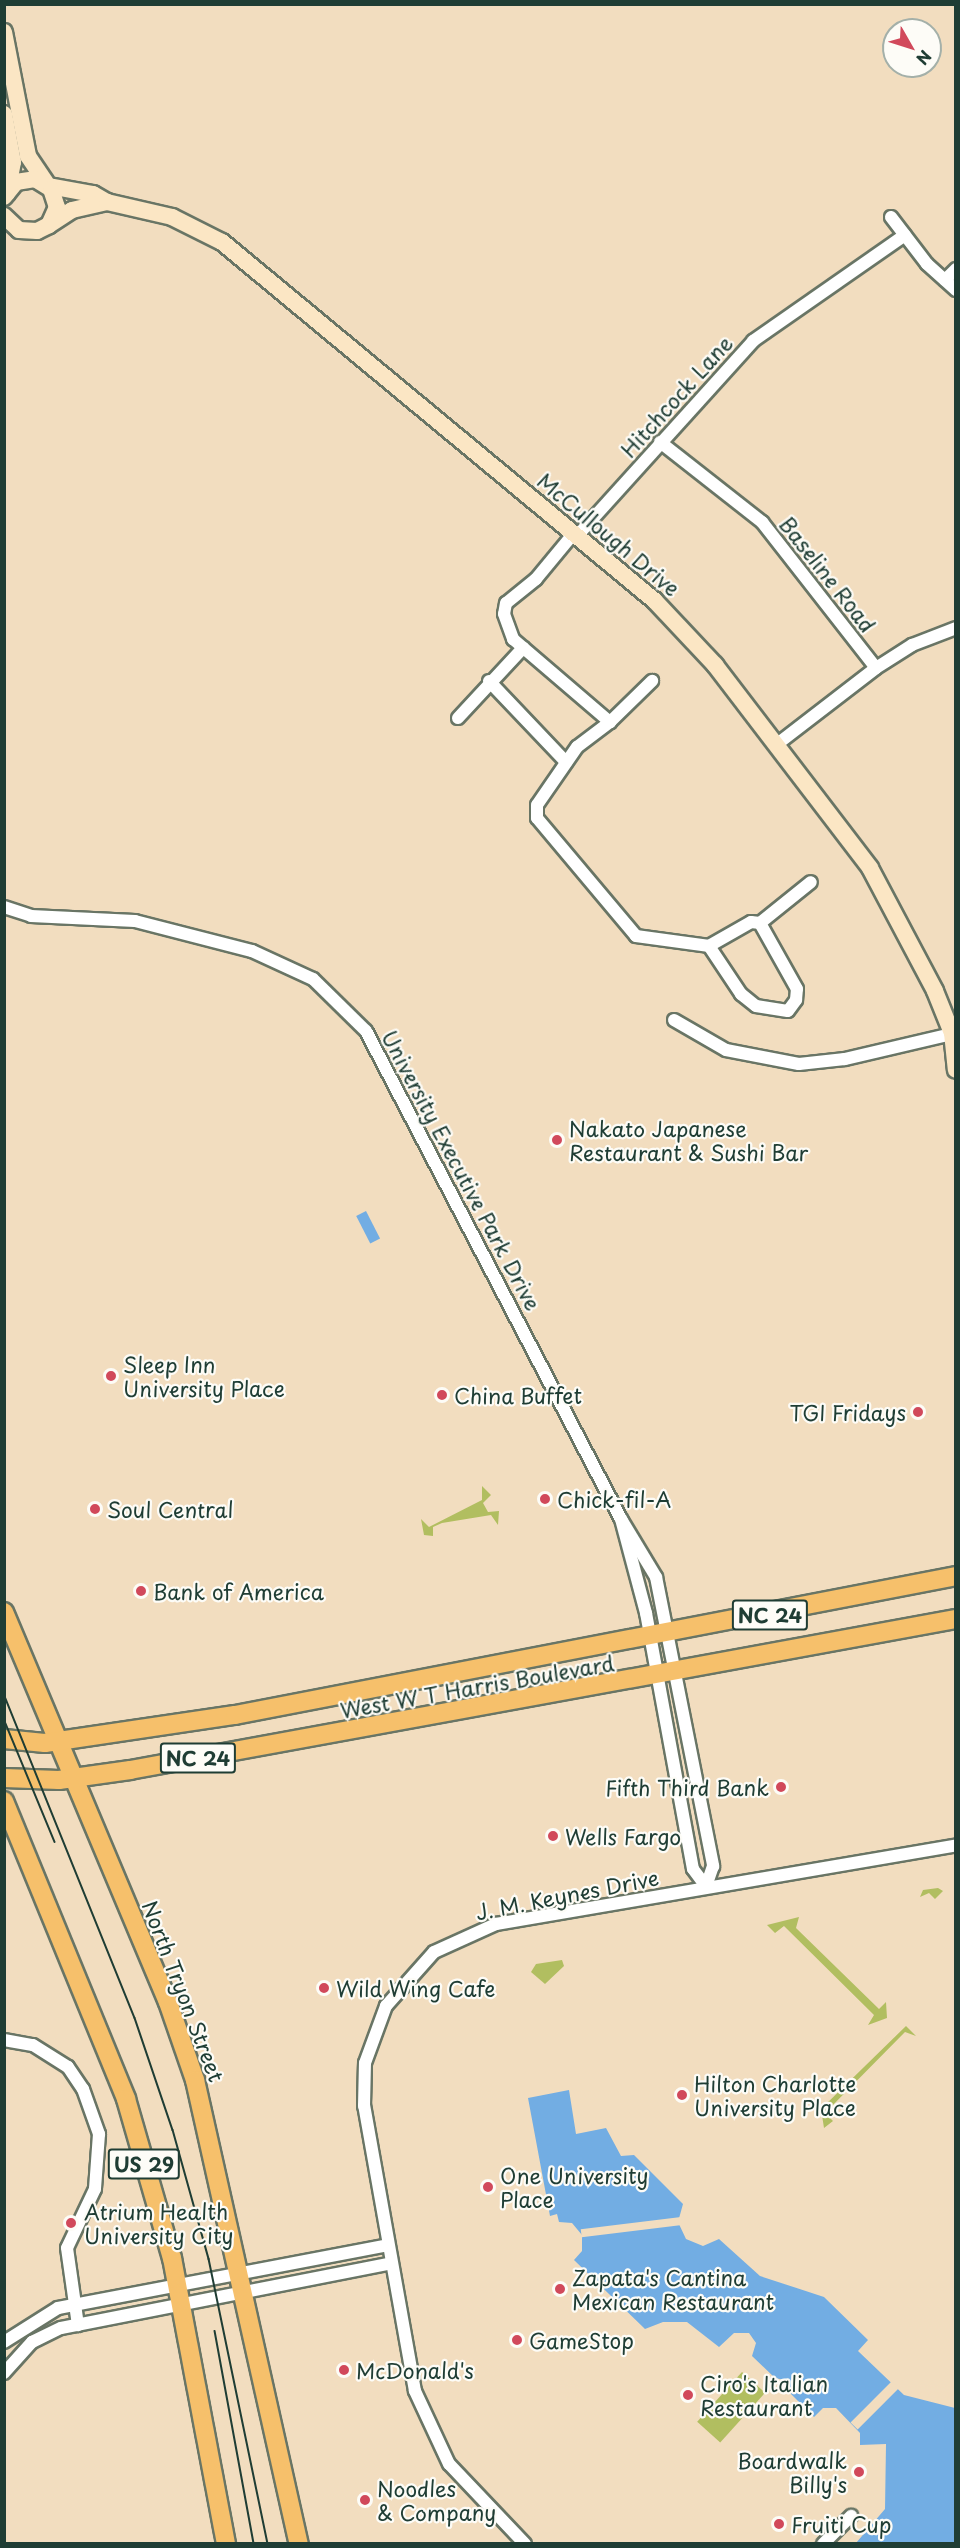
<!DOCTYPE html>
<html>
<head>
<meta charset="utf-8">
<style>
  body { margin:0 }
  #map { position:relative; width:960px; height:2548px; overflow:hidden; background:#f2ddbf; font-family:"Playpen Sans",sans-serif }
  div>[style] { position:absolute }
  .green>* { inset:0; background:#b1be60; transform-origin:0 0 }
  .water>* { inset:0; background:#72ade3; transform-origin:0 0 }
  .pier>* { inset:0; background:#f2ddbf; transform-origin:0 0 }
  .roads { filter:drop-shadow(2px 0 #697565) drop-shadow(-2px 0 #697565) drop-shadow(0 2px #697565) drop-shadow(0 -2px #697565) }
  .street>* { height:12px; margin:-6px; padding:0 6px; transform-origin:6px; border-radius:6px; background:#fff }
  .secondary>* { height:16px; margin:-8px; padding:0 8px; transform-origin:8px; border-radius:8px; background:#fbe6c4 }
  .primary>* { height:18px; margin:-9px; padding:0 9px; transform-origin:9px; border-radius:9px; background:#f6c06b }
  .tram>* { height:1.5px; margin:-0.75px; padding:0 0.75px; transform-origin:0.75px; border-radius:0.75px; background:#1f3d34 }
  .dots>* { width:16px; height:16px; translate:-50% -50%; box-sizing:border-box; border:3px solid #fdfcf7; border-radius:50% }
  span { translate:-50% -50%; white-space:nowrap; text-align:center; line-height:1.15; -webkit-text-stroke:4.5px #fdfcf7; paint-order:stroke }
  .shield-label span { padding:2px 4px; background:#fdfcf7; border:2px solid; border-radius:4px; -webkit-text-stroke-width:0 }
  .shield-label { font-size:20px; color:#1f3d34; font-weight:700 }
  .street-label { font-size:21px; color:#1f3d34 }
  .poi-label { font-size:21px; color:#1f3d34 }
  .left { translate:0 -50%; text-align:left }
  .right { translate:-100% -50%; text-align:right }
  .frame { position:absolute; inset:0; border:6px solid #1f3d34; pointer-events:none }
  .north { position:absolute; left:882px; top:18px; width:60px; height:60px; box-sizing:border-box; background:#fdfcf7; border:2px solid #a4b0a9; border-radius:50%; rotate:129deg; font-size:16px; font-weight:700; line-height:24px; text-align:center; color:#1f3d34 }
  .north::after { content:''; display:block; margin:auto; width:21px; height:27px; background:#d1495b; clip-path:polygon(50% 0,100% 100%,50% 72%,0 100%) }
</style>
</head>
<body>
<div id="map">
  <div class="green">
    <div style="clip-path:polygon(482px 1486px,491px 1495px,483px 1503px,488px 1512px,499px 1511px,498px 1525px,491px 1515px,442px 1523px,433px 1527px,433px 1536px,424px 1535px,421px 1519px,429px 1527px,482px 1500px)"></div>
    <div style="clip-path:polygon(938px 1888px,943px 1891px,935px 1899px,929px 1893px,920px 1897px,923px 1890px)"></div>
    <div style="clip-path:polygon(799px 1917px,796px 1928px,879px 2009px,886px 2002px,887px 2018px,868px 2025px,874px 2015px,784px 1926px,775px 1933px,767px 1925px)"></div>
    <div style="clip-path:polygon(562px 1960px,564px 1966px,545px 1984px,531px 1972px,536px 1964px)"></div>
    <div style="clip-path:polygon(906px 2026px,916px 2036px,905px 2032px,825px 2113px,833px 2121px,824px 2128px,821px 2109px)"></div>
    <div style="left:742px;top:2372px;width:31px;height:67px;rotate:42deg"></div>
  </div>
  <div class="water">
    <div style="left:366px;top:1211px;width:31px;height:11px;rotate:63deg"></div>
    <div style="clip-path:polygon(569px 2090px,576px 2134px,606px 2128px,621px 2156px,634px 2155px,683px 2204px,678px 2222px,686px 2239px,703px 2246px,719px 2239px,760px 2276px,824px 2297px,868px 2340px,858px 2351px,904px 2395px,955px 2408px,955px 2543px,856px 2543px,885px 2509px,886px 2444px,860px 2445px,860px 2433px,836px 2408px,823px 2408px,814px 2417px,789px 2392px,789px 2381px,775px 2378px,752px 2356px,756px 2343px,749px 2333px,734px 2333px,719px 2347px,687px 2322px,663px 2322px,645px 2329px,574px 2260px,582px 2251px,582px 2235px,572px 2223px,559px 2222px,557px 2214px,550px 2216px,528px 2098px)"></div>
  </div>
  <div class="pier">
    <div style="left:681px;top:2217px;width:8px;height:101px;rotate:83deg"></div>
    <div style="left:893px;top:2380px;width:10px;height:60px;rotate:45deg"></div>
  </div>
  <div class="roads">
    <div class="street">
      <div style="left:891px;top:217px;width:59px;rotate:52.5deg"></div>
      <div style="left:927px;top:264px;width:39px;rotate:42deg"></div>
      <div style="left:945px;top:280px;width:16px;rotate:-45deg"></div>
      <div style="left:660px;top:442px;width:130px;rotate:38.1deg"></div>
      <div style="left:762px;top:522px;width:185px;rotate:52deg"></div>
      <div style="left:574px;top:533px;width:60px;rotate:129.6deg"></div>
      <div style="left:536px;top:579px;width:38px;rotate:141deg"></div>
      <div style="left:506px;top:603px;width:11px;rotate:100deg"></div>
      <div style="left:504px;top:614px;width:27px;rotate:70deg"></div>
      <div style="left:513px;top:639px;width:128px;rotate:40.6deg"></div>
      <div style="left:610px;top:722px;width:41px;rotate:142.9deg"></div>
      <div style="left:577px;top:747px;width:70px;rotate:124.6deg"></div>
      <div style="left:537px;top:805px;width:13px;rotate:90deg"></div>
      <div style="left:537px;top:818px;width:154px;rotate:50deg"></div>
      <div style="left:636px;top:936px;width:74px;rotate:7.8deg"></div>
      <div style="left:709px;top:946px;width:58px;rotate:56.3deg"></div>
      <div style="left:741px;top:994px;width:19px;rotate:39deg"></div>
      <div style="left:756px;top:1006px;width:32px;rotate:9deg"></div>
      <div style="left:788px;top:1011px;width:14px;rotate:-54deg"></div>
      <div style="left:796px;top:1000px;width:11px;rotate:-85deg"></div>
      <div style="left:797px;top:989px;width:76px;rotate:-119.3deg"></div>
      <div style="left:760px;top:923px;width:9px;rotate:-174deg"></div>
      <div style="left:751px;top:922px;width:48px;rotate:150.3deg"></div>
      <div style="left:577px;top:536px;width:263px;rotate:-47.9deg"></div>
      <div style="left:753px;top:341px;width:185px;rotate:-34.9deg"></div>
      <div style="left:489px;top:681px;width:112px;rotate:46.5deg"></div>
      <div style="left:458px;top:718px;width:96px;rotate:-47.1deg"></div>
      <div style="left:610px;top:722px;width:59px;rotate:-44.3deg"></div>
      <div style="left:776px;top:745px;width:126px;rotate:-37.6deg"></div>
      <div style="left:876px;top:668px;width:43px;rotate:-32.6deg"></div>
      <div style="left:912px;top:645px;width:47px;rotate:-21.1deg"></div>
      <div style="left:4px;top:907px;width:28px;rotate:18deg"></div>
      <div style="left:31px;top:916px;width:104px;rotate:2.8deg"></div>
      <div style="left:135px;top:921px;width:121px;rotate:14.4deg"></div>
      <div style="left:252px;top:951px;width:67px;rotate:24.7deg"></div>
      <div style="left:313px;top:979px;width:74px;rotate:44.5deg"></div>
      <div style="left:366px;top:1031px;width:551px;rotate:62.41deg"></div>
      <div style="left:621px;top:1519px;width:68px;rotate:58.9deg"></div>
      <div style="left:656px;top:1577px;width:295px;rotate:78.8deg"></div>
      <div style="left:713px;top:1866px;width:21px;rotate:109deg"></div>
      <div style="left:760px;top:923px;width:65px;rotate:-38.8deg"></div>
      <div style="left:674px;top:1020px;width:60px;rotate:30deg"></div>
      <div style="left:726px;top:1050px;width:74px;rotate:10.9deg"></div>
      <div style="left:799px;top:1064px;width:46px;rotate:-6.2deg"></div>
      <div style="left:845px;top:1059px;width:114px;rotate:-13.2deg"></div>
      <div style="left:621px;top:1519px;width:97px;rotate:75.1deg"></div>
      <div style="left:646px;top:1613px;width:260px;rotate:79.6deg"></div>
      <div style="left:693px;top:1869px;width:21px;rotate:53deg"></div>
      <div style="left:4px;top:2040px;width:29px;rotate:10deg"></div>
      <div style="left:33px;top:2045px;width:41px;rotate:32.2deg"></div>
      <div style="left:68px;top:2067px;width:27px;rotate:56deg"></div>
      <div style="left:83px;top:2089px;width:48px;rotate:70.4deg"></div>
      <div style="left:99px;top:2134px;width:55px;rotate:94.2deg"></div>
      <div style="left:95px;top:2189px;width:65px;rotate:115.4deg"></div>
      <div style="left:67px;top:2248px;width:78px;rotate:81.9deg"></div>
      <div style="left:4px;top:2342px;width:64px;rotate:-32.2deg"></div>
      <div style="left:58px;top:2308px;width:336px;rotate:-10.8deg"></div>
      <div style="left:4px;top:2373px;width:42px;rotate:-47.9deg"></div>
      <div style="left:32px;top:2342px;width:32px;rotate:-26deg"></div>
      <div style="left:61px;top:2328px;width:336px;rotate:-11.1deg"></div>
      <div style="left:525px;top:2544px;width:110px;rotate:-133.5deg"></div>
      <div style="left:449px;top:2464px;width:81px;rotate:-115deg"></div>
      <div style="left:415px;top:2391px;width:290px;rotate:-100.1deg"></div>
      <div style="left:364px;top:2106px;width:43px;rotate:-88.7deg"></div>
      <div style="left:365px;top:2063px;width:61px;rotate:-69.8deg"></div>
      <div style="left:386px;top:2006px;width:72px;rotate:-48.4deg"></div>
      <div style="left:434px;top:1952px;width:68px;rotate:-24.3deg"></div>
      <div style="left:496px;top:1924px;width:467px;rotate:-9.7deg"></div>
      <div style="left:823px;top:2544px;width:40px;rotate:-45deg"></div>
    </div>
    <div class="secondary">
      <div style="left:4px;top:32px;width:126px;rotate:79deg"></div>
      <div style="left:28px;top:156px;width:32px;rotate:56deg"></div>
      <div style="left:4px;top:114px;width:49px;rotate:79.4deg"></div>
      <div style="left:13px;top:162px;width:32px;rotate:101deg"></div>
      <div style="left:49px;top:186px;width:45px;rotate:10.3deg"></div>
      <div style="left:93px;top:194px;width:16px;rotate:30deg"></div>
      <div style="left:4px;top:197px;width:19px;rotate:-51deg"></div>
      <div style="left:16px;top:182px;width:19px;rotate:-9deg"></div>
      <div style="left:35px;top:179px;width:19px;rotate:32deg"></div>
      <div style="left:51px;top:189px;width:19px;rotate:72deg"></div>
      <div style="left:57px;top:207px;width:20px;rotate:114deg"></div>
      <div style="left:49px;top:225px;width:13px;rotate:153deg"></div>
      <div style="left:37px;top:231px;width:18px;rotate:-177deg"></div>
      <div style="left:19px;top:230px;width:21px;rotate:-137deg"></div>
      <div style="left:49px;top:225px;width:27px;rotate:-33deg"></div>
      <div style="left:72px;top:210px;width:36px;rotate:-13deg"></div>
      <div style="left:107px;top:202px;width:67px;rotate:13deg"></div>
      <div style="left:172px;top:217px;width:56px;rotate:26.6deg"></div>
      <div style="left:222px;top:242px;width:562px;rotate:39.66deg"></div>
      <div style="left:655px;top:601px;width:88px;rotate:46.8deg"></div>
      <div style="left:715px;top:665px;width:255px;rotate:52.6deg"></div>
      <div style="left:870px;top:868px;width:139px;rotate:62.1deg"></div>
      <div style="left:935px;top:991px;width:45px;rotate:68deg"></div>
      <div style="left:952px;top:1033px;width:37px;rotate:84deg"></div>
    </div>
    <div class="primary">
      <div style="left:4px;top:1612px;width:423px;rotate:67.2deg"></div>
      <div style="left:168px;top:2002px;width:83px;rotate:70.9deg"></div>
      <div style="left:195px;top:2080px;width:476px;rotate:77.4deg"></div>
      <div style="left:4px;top:1739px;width:41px;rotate:5.6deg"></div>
      <div style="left:45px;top:1743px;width:192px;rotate:-8.4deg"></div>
      <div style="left:235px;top:1715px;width:734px;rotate:-10.91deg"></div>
      <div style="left:4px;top:1778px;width:55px;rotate:2.1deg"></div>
      <div style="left:59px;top:1780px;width:72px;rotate:-8deg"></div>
      <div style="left:130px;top:1770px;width:840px;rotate:-10.36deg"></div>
      <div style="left:4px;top:1801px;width:322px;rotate:67.7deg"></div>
      <div style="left:126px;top:2099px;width:166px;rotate:73.9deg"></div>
      <div style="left:172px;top:2258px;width:291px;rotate:79.3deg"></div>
    </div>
  </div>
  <div class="tram">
    <div style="left:4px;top:1694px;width:349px;rotate:68deg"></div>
    <div style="left:135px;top:2018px;width:118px;rotate:71.3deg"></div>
    <div style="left:173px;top:2130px;width:134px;rotate:74.4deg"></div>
    <div style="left:209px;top:2259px;width:291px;rotate:78.3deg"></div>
    <div style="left:4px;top:1719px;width:133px;rotate:67.5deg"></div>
    <div style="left:215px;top:2331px;width:217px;rotate:79.6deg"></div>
  </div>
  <div class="dots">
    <div style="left:557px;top:1140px;background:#d1495b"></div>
    <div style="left:111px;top:1376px;background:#d1495b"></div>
    <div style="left:442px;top:1395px;background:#d1495b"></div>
    <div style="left:918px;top:1412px;background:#d1495b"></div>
    <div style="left:545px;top:1499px;background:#d1495b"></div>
    <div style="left:95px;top:1509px;background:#d1495b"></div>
    <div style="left:141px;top:1591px;background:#d1495b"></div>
    <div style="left:781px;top:1787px;background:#d1495b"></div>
    <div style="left:553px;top:1836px;background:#d1495b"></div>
    <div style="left:324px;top:1988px;background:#d1495b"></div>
    <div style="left:682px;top:2095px;background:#d1495b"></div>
    <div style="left:488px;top:2187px;background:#d1495b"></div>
    <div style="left:71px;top:2223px;background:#d1495b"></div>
    <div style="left:560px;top:2289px;background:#d1495b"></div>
    <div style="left:517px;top:2340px;background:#d1495b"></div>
    <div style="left:344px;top:2370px;background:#d1495b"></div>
    <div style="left:688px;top:2395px;background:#d1495b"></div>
    <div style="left:859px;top:2472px;background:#d1495b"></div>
    <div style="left:365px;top:2500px;background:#d1495b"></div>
    <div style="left:779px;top:2524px;background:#d1495b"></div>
  </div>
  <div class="shield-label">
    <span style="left:770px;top:1615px">NC 24</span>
    <span style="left:198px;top:1758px">NC 24</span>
    <span style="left:144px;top:2164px">US 29</span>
  </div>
  <div class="street-label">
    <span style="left:676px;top:396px;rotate:-48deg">Hitchcock Lane</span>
    <span style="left:609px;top:534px;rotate:40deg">McCullough Drive</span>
    <span style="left:828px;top:574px;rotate:52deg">Baseline Road</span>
    <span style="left:462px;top:1170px;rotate:62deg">University Executive Park Drive</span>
    <span style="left:477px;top:1686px;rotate:-10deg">West W T Harris Boulevard</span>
    <span style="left:567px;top:1894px;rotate:-11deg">J. M. Keynes Drive</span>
    <span style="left:184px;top:1991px;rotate:69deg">North Tryon Street</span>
  </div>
  <div class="poi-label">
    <span class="left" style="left:569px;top:1140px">Nakato Japanese<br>Restaurant &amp; Sushi Bar</span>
    <span class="left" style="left:123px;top:1376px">Sleep Inn<br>University Place</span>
    <span class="left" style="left:454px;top:1395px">China Buffet</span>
    <span class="right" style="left:906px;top:1412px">TGI Fridays</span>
    <span class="left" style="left:557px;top:1499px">Chick-fil-A</span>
    <span class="left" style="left:107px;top:1509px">Soul Central</span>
    <span class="left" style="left:153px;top:1591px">Bank of America</span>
    <span class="right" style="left:769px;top:1787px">Fifth Third Bank</span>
    <span class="left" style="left:565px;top:1836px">Wells Fargo</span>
    <span class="left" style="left:336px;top:1988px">Wild Wing Cafe</span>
    <span class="left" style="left:694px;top:2095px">Hilton Charlotte<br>University Place</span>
    <span class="left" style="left:500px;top:2187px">One University<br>Place</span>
    <span class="left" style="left:84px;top:2223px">Atrium Health<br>University City</span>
    <span class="left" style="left:572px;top:2289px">Zapata's Cantina<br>Mexican Restaurant</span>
    <span class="left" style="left:529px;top:2340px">GameStop</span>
    <span class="left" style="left:356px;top:2370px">McDonald's</span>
    <span class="left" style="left:700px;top:2395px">Ciro's Italian<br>Restaurant</span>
    <span class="right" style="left:847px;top:2472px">Boardwalk<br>Billy's</span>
    <span class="left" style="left:377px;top:2500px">Noodles<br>&amp; Company</span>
    <span class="left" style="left:791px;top:2524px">Fruiti Cup</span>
  </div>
  <div class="frame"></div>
  <div class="north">N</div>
</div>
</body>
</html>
